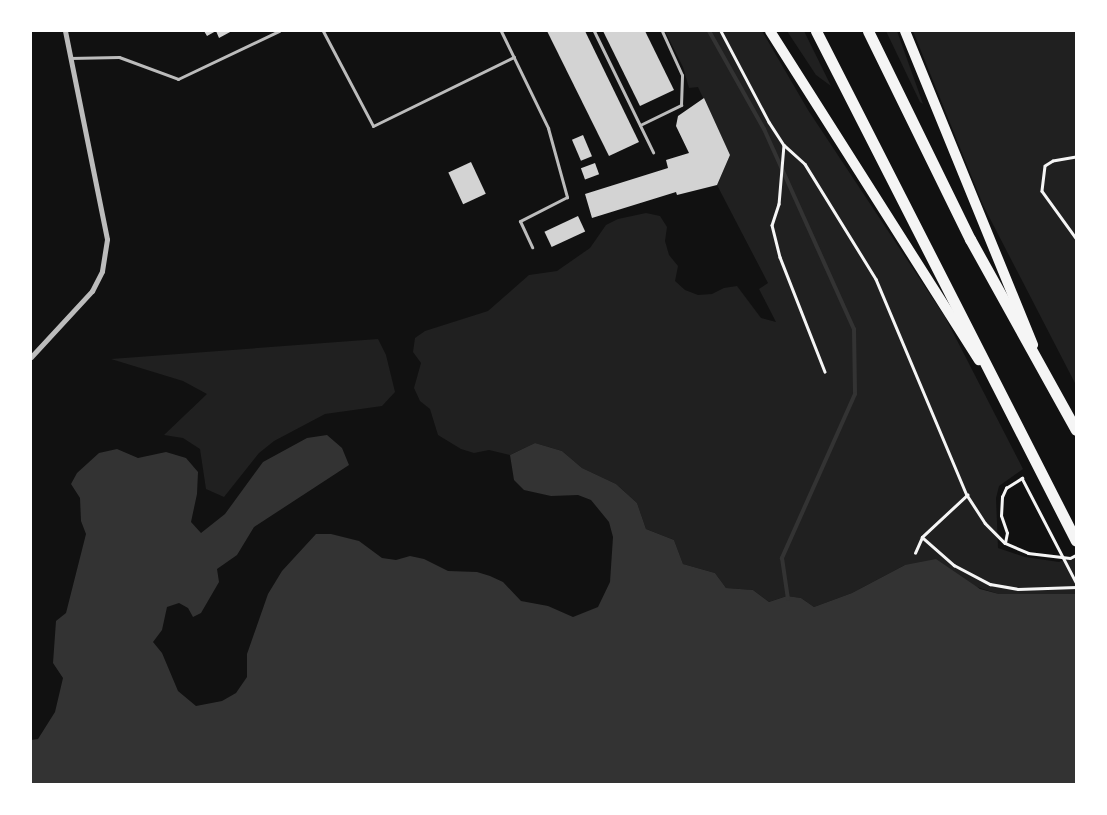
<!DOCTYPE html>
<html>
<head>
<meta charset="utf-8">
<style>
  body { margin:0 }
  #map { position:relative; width:1107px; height:815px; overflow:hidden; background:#111; font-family:"Source Serif 4",serif }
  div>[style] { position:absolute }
  .green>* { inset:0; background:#202020 }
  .water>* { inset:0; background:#333 }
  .stream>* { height:4px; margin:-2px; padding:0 2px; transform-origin:2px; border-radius:2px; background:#333 }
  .building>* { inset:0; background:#d3d3d3; transform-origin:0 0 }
  .path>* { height:2.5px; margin:-1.25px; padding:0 1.25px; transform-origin:1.25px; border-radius:1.25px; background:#f5f5f5 }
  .service>* { height:3px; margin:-1.5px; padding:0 1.5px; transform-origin:1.5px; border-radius:1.5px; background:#bcbcbc }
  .minor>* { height:5px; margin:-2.5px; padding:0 2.5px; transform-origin:2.5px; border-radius:2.5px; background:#bcbcbc }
  .primary>* { height:10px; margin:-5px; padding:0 5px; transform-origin:5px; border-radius:5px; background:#f5f5f5 }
  .motorway>* { height:11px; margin:-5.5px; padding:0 5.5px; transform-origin:5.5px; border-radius:5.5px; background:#f5f5f5 }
  span { translate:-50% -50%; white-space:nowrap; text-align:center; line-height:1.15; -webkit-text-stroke:5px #fff; paint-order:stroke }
  .frame { position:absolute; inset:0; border:32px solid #fff; pointer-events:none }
</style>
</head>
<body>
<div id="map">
  <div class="green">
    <div style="clip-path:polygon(665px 31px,762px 31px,808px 110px,945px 317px,1023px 469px,999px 486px,996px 498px,998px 548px,1025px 557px,1059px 562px,1076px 555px,1076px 594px,999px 594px,905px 565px,852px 593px,814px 607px,801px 598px,787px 596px,769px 602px,753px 590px,726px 588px,715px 573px,683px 564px,674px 540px,646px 529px,637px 503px,616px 484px,582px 468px,562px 451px,535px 443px,510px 455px,489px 450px,474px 453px,461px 449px,438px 435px,430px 409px,420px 401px,414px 388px,421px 363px,413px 352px,415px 338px,425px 331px,488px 311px,529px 275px,557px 271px,590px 248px,606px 225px,618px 219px,646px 213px,660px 216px,667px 227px,665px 241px,669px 255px,678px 266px,675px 281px,685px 290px,698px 295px,712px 294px,724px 288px,737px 286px,761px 318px,776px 322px,759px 289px,768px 283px,717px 185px,730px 155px,698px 87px,689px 88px,683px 67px)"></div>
    <div style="clip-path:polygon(787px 31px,804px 31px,831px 86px,816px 75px)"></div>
    <div style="clip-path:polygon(886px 31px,897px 31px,923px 104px,920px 102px)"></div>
    <div style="clip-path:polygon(913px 31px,1076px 31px,1076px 385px,983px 205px)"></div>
    <div style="clip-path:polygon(378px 339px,386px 355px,395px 392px,382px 406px,325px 414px,274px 441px,259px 453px,224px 497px,206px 489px,200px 449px,183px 438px,164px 435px,207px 394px,183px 381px,111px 359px)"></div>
  </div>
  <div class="water">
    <div style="clip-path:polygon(327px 435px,342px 448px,349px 465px,254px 527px,237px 555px,217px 569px,219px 582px,201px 613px,193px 617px,188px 608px,179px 603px,167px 607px,162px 630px,153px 642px,162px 653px,178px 691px,196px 706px,222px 701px,236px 693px,247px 677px,247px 654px,268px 594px,282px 571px,316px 534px,331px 534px,359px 541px,382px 558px,396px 560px,410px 556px,424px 559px,448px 571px,477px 572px,490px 576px,503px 582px,521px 601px,548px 606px,573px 617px,598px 607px,610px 582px,613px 537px,609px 522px,591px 500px,578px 495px,551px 496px,524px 490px,514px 480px,510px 455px,535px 443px,562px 451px,582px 468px,616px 484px,637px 503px,646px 529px,674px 540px,683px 564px,715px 573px,726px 588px,753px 590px,769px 602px,787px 596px,801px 598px,814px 607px,852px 593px,905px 565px,936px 559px,980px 589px,999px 594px,1076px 594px,1076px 784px,31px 784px,31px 740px,38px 739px,55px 712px,63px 678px,53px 663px,56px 621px,66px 613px,86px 534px,81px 521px,80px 498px,71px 484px,77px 473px,99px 453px,117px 449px,138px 458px,166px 452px,186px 458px,198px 472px,197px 494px,191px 522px,201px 533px,225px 514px,263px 462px,307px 438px)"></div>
  </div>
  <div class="stream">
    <div style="left:709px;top:31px;width:112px;rotate:60.7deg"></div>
    <div style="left:764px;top:129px;width:219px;rotate:65.8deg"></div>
    <div style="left:854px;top:329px;width:65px;rotate:89.1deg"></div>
    <div style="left:855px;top:394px;width:180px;rotate:114deg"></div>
    <div style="left:782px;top:558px;width:41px;rotate:81.7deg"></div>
  </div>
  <div class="building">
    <div style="clip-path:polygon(204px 31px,232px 31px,219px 38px,216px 31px,207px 36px)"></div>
    <div style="clip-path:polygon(547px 31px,585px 31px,639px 142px,609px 156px)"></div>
    <div style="clip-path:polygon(603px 31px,645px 31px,674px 90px,640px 106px)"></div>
    <div style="clip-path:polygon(704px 98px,730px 155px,717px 185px,677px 195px,676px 192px,592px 218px,585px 194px,668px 168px,666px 160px,689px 153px,676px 126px,678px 116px)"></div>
    <div style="left:583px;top:135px;width:23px;height:12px;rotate:67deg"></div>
    <div style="left:471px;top:162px;width:35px;height:25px;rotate:65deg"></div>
    <div style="left:595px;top:163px;width:12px;height:15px;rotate:70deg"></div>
    <div style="left:578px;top:216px;width:17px;height:37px;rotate:65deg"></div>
  </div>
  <div class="path">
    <div style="left:721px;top:31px;width:103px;rotate:62.2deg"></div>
    <div style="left:769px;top:122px;width:27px;rotate:57deg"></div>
    <div style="left:784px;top:145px;width:28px;rotate:42deg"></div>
    <div style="left:805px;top:164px;width:135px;rotate:58.3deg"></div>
    <div style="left:876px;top:279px;width:234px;rotate:67.2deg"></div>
    <div style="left:967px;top:495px;width:33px;rotate:57deg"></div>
    <div style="left:985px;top:523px;width:28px;rotate:45deg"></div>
    <div style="left:1005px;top:543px;width:25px;rotate:23deg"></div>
    <div style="left:1028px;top:553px;width:42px;rotate:6.8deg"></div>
    <div style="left:1070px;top:558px;width:7px;rotate:-27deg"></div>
    <div style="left:784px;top:145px;width:59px;rotate:94.8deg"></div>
    <div style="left:779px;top:204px;width:22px;rotate:108deg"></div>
    <div style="left:772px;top:225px;width:33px;rotate:76deg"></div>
    <div style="left:780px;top:257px;width:123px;rotate:68.6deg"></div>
    <div style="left:1076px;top:157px;width:23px;rotate:170deg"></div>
    <div style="left:1053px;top:161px;width:9px;rotate:148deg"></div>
    <div style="left:1045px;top:166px;width:25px;rotate:97deg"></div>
    <div style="left:1042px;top:191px;width:58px;rotate:54.1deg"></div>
    <div style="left:922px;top:537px;width:43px;rotate:41.2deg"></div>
    <div style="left:954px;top:565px;width:41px;rotate:27.8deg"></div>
    <div style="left:990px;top:584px;width:28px;rotate:10deg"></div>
    <div style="left:1018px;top:589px;width:58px;rotate:-2deg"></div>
    <div style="left:1005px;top:543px;width:10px;rotate:-79deg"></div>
    <div style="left:1007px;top:533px;width:18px;rotate:-109deg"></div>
    <div style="left:1001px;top:516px;width:19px;rotate:-87deg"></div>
    <div style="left:1002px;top:497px;width:10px;rotate:-66deg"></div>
    <div style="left:1006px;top:488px;width:19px;rotate:-32deg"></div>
    <div style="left:1022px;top:478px;width:117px;rotate:62.6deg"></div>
    <div style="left:915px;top:553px;width:17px;rotate:-66deg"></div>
    <div style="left:922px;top:537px;width:62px;rotate:-43deg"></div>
  </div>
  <div class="service">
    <div style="left:323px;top:31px;width:107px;rotate:62.2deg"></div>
    <div style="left:373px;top:126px;width:157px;rotate:-26.1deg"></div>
    <div style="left:501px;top:31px;width:108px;rotate:64.1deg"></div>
    <div style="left:548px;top:128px;width:72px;rotate:74.6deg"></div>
    <div style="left:567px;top:197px;width:53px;rotate:152.9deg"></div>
    <div style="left:520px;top:221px;width:29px;rotate:65deg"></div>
    <div style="left:594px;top:31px;width:135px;rotate:64deg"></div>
    <div style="left:70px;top:58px;width:49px;rotate:-1.2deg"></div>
    <div style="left:119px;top:57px;width:63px;rotate:20.4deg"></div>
    <div style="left:178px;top:79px;width:112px;rotate:-25.4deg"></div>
    <div style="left:640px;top:125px;width:46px;rotate:-26deg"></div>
    <div style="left:681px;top:105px;width:30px;rotate:-88deg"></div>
    <div style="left:682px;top:75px;width:48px;rotate:-114.4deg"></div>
  </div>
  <div class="minor">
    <div style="left:31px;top:357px;width:90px;rotate:-47.3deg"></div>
    <div style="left:92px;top:291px;width:22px;rotate:-63deg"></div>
    <div style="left:102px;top:271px;width:32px;rotate:-81deg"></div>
    <div style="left:107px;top:239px;width:212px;rotate:-101.4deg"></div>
  </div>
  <div class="primary">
    <div style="left:770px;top:31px;width:390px;rotate:57.6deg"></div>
    <div style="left:905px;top:31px;width:339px;rotate:67.8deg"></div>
  </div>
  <div class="motorway">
    <div style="left:816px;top:31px;width:572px;rotate:62.99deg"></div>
    <div style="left:868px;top:31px;width:232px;rotate:63.9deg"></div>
    <div style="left:970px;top:239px;width:218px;rotate:61deg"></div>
  </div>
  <div class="frame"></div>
</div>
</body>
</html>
